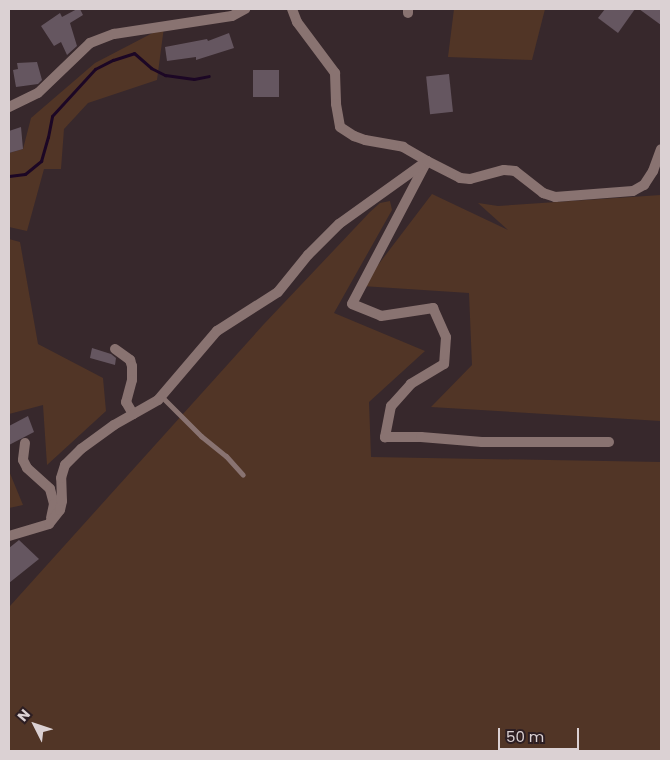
<!DOCTYPE html>
<html>
<head>
<meta charset="utf-8">
<style>
  body { margin:0 }
  #map { position:relative; width:670px; height:760px; overflow:hidden; background:#37282c; font-family:Poppins,sans-serif }
  div>[style] { position:absolute }
  .green>* { inset:0; background:#513526 }
  .stream>* { height:3px; margin:-1.5px; padding:0 1.5px; transform-origin:1.5px; border-radius:1.5px; background:#1c0725 }
  .building>* { inset:0; background:#655660; transform-origin:0 0 }
  .service>* { height:5px; margin:-2.5px; padding:0 2.5px; transform-origin:2.5px; border-radius:2.5px; background:#897371 }
  .minor>* { height:10px; margin:-5px; padding:0 5px; transform-origin:5px; border-radius:5px; background:#897371 }
  span { translate:-50% -50%; white-space:nowrap; text-align:center; line-height:1.15; -webkit-text-stroke:4px #2d1e22; paint-order:stroke }
  .frame { position:absolute; inset:0; border:10px solid #dbd1d3; pointer-events:none }
  .north { position:absolute; left:10px; top:700px; width:50px; height:50px; -webkit-text-stroke:4px #2d1e22; paint-order:stroke; rotate:311deg; font-size:14px; font-weight:700; line-height:20px; text-align:center; color:#dbd1d3 }
  .north::after { content:''; display:block; margin:auto; width:18px; height:22px; background:#dbd1d3; clip-path:polygon(50% 0,100% 100%,50% 72%,0 100%) }
  .scale { position:absolute; left:498px; top:728px; width:81px; height:22px; box-sizing:border-box; border:2px solid #dbd1d3; border-top:0; padding-left:6px; font-size:15px; line-height:18px; white-space:nowrap; color:#dbd1d3; -webkit-text-stroke:4px #2d1e22; paint-order:stroke }
</style>
</head>
<body>
<div id="map">
  <div class="green">
    <div style="clip-path:polygon(454px 9px,545px 9px,532px 60px,448px 57px)"></div>
    <div style="clip-path:polygon(164px 27px,157px 80px,88px 103px,64px 129px,61px 169px,44px 169px,27px 231px,9px 227px,9px 153px,23px 149px,31px 118px,95px 63px)"></div>
    <div style="clip-path:polygon(432px 194px,508px 230px,478px 203px,498px 206px,661px 195px,661px 421px,431px 407px,472px 365px,469px 293px,362px 286px)"></div>
    <div style="clip-path:polygon(390px 201px,392px 210px,334px 313px,425px 351px,369px 402px,371px 457px,661px 462px,661px 751px,9px 751px,10px 606px,264px 324px,370px 212px,380px 203px)"></div>
    <div style="clip-path:polygon(9px 239px,20px 242px,38px 344px,103px 378px,106px 411px,47px 465px,43px 405px,9px 414px)"></div>
    <div style="clip-path:polygon(9px 471px,23px 505px,9px 508px)"></div>
  </div>
  <div class="stream">
    <div style="left:9px;top:176px;width:16px;rotate:-7deg"></div>
    <div style="left:25px;top:174px;width:21px;rotate:-39deg"></div>
    <div style="left:41px;top:161px;width:25px;rotate:-74deg"></div>
    <div style="left:48px;top:137px;width:21px;rotate:-79deg"></div>
    <div style="left:52px;top:116px;width:64px;rotate:-47.5deg"></div>
    <div style="left:95px;top:69px;width:20px;rotate:-27deg"></div>
    <div style="left:113px;top:60px;width:22px;rotate:-18deg"></div>
    <div style="left:134px;top:53px;width:23px;rotate:41deg"></div>
    <div style="left:151px;top:68px;width:16px;rotate:27deg"></div>
    <div style="left:165px;top:75px;width:29px;rotate:8deg"></div>
    <div style="left:194px;top:79px;width:15px;rotate:-11deg"></div>
  </div>
  <div class="building">
    <div style="clip-path:polygon(77px 9px,80px 9px,83px 15px,70px 23px,77px 46px,67px 55px,61px 42px,54px 46px,41px 26px,60px 13px,62px 17px)"></div>
    <div style="clip-path:polygon(605px 9px,635px 9px,618px 33px,598px 18px)"></div>
    <div style="clip-path:polygon(639px 9px,661px 9px,661px 25px)"></div>
    <div style="clip-path:polygon(229px 33px,234px 48px,196px 60px,196px 57px,167px 61px,165px 47px,207px 39px,208px 41px)"></div>
    <div style="clip-path:polygon(37px 62px,42px 80px,38px 84px,16px 87px,13px 70px,18px 69px,17px 63px)"></div>
    <div style="left:253px;top:70px;width:26px;height:27px"></div>
    <div style="left:449px;top:74px;width:38px;height:23px;rotate:84deg"></div>
    <div style="clip-path:polygon(21px 127px,23px 149px,9px 153px,9px 131px)"></div>
    <div style="clip-path:polygon(92px 348px,111px 354px,116px 358px,115px 365px,90px 358px)"></div>
    <div style="clip-path:polygon(28px 416px,34px 432px,9px 445px,9px 426px)"></div>
    <div style="clip-path:polygon(19px 540px,39px 559px,9px 583px,9px 548px)"></div>
  </div>
  <div class="service">
    <div style="left:161px;top:396px;width:57px;rotate:45deg"></div>
    <div style="left:201px;top:436px;width:32px;rotate:39deg"></div>
    <div style="left:226px;top:456px;width:25px;rotate:48deg"></div>
  </div>
  <div class="minor">
    <div style="left:292px;top:9px;width:14px;rotate:69deg"></div>
    <div style="left:297px;top:22px;width:64px;rotate:53.3deg"></div>
    <div style="left:335px;top:73px;width:31px;rotate:88deg"></div>
    <div style="left:336px;top:104px;width:23px;rotate:80deg"></div>
    <div style="left:340px;top:127px;width:17px;rotate:33deg"></div>
    <div style="left:354px;top:136px;width:12px;rotate:20deg"></div>
    <div style="left:365px;top:140px;width:39px;rotate:10deg"></div>
    <div style="left:403px;top:147px;width:28px;rotate:30deg"></div>
    <div style="left:427px;top:161px;width:161px;rotate:117.7deg"></div>
    <div style="left:352px;top:304px;width:31px;rotate:22deg"></div>
    <div style="left:381px;top:316px;width:53px;rotate:-8.7deg"></div>
    <div style="left:433px;top:308px;width:32px;rotate:66deg"></div>
    <div style="left:446px;top:337px;width:27px;rotate:94deg"></div>
    <div style="left:444px;top:364px;width:39px;rotate:149deg"></div>
    <div style="left:411px;top:384px;width:30px;rotate:132deg"></div>
    <div style="left:391px;top:406px;width:32px;rotate:101deg"></div>
    <div style="left:385px;top:437px;width:36px"></div>
    <div style="left:421px;top:437px;width:61px;rotate:4.7deg"></div>
    <div style="left:482px;top:442px;width:127px"></div>
    <div style="left:408px;top:9px;width:4px;rotate:90deg"></div>
    <div style="left:9px;top:107px;width:32px;rotate:-26deg"></div>
    <div style="left:38px;top:93px;width:72px;rotate:-43.9deg"></div>
    <div style="left:90px;top:43px;width:26px;rotate:-21deg"></div>
    <div style="left:114px;top:34px;width:119px;rotate:-8.7deg"></div>
    <div style="left:232px;top:16px;width:15px;rotate:-28deg"></div>
    <div style="left:115px;top:349px;width:19px;rotate:36deg"></div>
    <div style="left:130px;top:360px;width:6px;rotate:72deg"></div>
    <div style="left:132px;top:366px;width:14px;rotate:90deg"></div>
    <div style="left:132px;top:380px;width:23px;rotate:105deg"></div>
    <div style="left:126px;top:402px;width:14px;rotate:60deg"></div>
    <div style="left:25px;top:443px;width:17px;rotate:97deg"></div>
    <div style="left:23px;top:460px;width:9px;rotate:63deg"></div>
    <div style="left:27px;top:468px;width:31px;rotate:42deg"></div>
    <div style="left:50px;top:489px;width:16px;rotate:75deg"></div>
    <div style="left:54px;top:504px;width:14px;rotate:102deg"></div>
    <div style="left:9px;top:536px;width:42px;rotate:-16.7deg"></div>
    <div style="left:49px;top:524px;width:18px;rotate:-52deg"></div>
    <div style="left:60px;top:510px;width:9px;rotate:-77deg"></div>
    <div style="left:62px;top:501px;width:23px;rotate:-92deg"></div>
    <div style="left:61px;top:478px;width:14px;rotate:-73deg"></div>
    <div style="left:65px;top:465px;width:23px;rotate:-45deg"></div>
    <div style="left:81px;top:449px;width:41px;rotate:-36deg"></div>
    <div style="left:114px;top:425px;width:51px;rotate:-29.6deg"></div>
    <div style="left:158px;top:400px;width:91px;rotate:-49.5deg"></div>
    <div style="left:217px;top:331px;width:72px;rotate:-32.6deg"></div>
    <div style="left:278px;top:292px;width:48px;rotate:-51deg"></div>
    <div style="left:308px;top:255px;width:44px;rotate:-45deg"></div>
    <div style="left:339px;top:224px;width:108px;rotate:-35.6deg"></div>
    <div style="left:427px;top:161px;width:37px;rotate:27deg"></div>
    <div style="left:460px;top:178px;width:10px;rotate:6deg"></div>
    <div style="left:470px;top:179px;width:35px;rotate:-15deg"></div>
    <div style="left:504px;top:170px;width:11px;rotate:5deg"></div>
    <div style="left:515px;top:171px;width:36px;rotate:38deg"></div>
    <div style="left:543px;top:193px;width:13px;rotate:18deg"></div>
    <div style="left:555px;top:197px;width:78px;rotate:-4.4deg"></div>
    <div style="left:633px;top:191px;width:13px;rotate:-29deg"></div>
    <div style="left:644px;top:185px;width:17px;rotate:-57deg"></div>
    <div style="left:653px;top:171px;width:23px;rotate:-70deg"></div>
  </div>
  <div class="frame"></div>
  <div class="north">N</div>
  <div class="scale">50 m</div>
</div>
</body>
</html>
